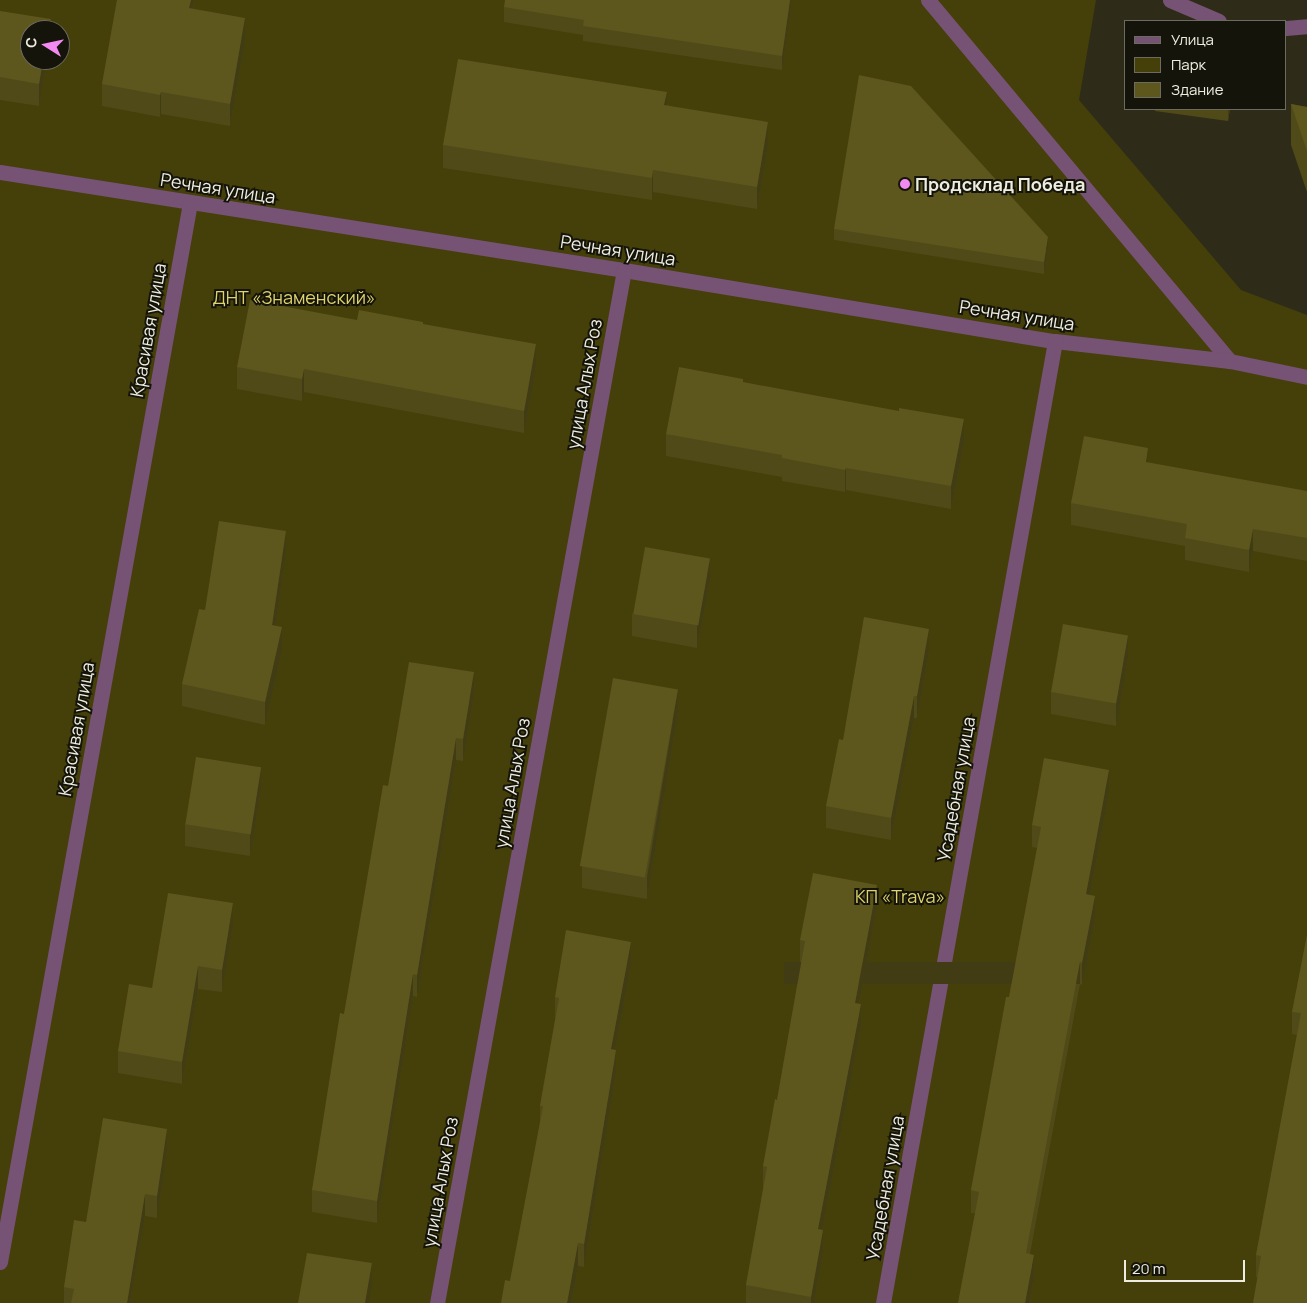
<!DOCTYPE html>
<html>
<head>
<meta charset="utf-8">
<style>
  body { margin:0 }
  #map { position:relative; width:1307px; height:1303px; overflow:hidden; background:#2e2c18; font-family:Manrope,sans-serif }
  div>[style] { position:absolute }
  .green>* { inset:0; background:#453f09 }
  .street>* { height:15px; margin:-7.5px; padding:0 7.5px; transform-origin:7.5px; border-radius:7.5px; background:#765275 }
  .wall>* { inset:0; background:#504a19 }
  .shaded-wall>* { inset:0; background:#413c14; transform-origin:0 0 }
  .building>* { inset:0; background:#5d561d; transform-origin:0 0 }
  .dots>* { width:14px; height:14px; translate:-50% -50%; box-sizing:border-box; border:2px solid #15140b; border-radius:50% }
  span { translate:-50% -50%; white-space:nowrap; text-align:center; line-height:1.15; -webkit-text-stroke:4px #15140b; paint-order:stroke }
  .poi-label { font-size:18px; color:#eeede0; font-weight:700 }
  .left { translate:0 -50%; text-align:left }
  .street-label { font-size:18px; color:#eeede0 }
  .park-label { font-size:18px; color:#dfd36b }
  .legend { position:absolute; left:1124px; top:20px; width:162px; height:90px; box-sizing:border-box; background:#15140b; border:1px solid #6c6b60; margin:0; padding:6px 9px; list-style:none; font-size:15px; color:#eeede0 }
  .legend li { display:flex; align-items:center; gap:10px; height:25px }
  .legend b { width:25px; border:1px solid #6c6b60 }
  .north { position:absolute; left:20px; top:20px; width:50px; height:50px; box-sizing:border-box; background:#15140b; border:1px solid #6c6b60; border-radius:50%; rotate:280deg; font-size:14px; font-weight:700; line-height:20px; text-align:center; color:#eeede0 }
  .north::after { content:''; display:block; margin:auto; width:18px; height:22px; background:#f38af2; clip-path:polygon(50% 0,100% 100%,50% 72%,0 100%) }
  .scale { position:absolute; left:1124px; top:1260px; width:121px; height:22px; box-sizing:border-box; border:2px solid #eeede0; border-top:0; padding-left:6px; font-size:15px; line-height:18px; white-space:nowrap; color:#eeede0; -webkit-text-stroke:4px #15140b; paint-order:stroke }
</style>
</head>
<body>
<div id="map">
  <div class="green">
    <div style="clip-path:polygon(evenodd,0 0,1096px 0,1079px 100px,1241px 290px,1307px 315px,1307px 1303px,0 1303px,0 0,30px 30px,60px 30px,60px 60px,30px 60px,30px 30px)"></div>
  </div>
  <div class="street">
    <div style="left:928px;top:0;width:471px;rotate:50.1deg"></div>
    <div style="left:1170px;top:0;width:53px;rotate:23.2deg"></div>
    <div style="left:1286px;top:28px;width:21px;rotate:-5deg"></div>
    <div style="left:0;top:172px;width:632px;rotate:8.93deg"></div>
    <div style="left:624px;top:270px;width:437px;rotate:9.4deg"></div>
    <div style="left:1055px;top:341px;width:176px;rotate:6.5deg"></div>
    <div style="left:1230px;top:361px;width:79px;rotate:11.7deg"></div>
    <div style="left:0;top:1262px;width:1076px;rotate:-79.83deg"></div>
    <div style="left:437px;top:1303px;width:1050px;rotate:-79.74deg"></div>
    <div style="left:883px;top:1303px;width:977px;rotate:-79.86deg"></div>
  </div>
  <div class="wall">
    <div style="clip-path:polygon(117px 0,194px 0,193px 9px,245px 40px,230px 126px,161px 114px,160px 117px,102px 106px,102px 84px)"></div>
    <div style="clip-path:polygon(791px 0,791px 9px,782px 70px,583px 41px,583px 35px,504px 22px,504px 7px)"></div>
    <div style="clip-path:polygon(0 11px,51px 30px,30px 60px,47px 60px,39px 106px,0 100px)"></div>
    <div style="clip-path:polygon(1291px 104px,1307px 107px,1307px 192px,1291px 145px)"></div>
    <div style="clip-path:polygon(667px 105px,768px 145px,757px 209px,653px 192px,652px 200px,443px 168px,443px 145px)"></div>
    <div style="clip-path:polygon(1155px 109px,1230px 109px,1228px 121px,1155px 111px)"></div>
    <div style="clip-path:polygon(834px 229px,1048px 248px,1044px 274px,834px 240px)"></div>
    <div style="clip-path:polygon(357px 320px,423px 324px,536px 366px,524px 433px,304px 392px,302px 401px,237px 389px,237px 367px)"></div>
    <div style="clip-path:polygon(743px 382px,964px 442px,951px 509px,846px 490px,845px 492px,782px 481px,782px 477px,666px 456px,666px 434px)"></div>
    <div style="clip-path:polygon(1307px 491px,1307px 561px,1253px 551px,1249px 572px,1185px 560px,1185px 546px,1071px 525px,1071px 503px)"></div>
    <div style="clip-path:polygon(286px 553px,275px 626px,282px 650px,265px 725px,182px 706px,182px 684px,205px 610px)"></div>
    <div style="clip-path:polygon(710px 581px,697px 648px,632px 636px,632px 614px)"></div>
    <div style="clip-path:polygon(929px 651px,917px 718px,914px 718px,891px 840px,826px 828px,826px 806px,843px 740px)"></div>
    <div style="clip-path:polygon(1128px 659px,1116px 726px,1051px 714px,1051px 692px)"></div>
    <div style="clip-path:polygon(474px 694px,463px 761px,456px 760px,417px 997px,413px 996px,377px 1223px,312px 1212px,312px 1190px,344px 1014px,388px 786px)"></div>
    <div style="clip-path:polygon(678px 712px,647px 899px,582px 888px,582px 866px)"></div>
    <div style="clip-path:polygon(261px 789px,250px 856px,185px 846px,185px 824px)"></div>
    <div style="clip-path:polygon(1109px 792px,1090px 895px,1095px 918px,1082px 985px,1080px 984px,1030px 1254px,1034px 1277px,1029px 1303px,958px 1303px,975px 1213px,971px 1213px,971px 1190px,1009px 997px,1037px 848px,1032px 847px,1032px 825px)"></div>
    <div style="clip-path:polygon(877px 907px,859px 1004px,861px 1026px,822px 1230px,823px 1252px,814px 1303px,746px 1303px,746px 1285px,763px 1189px,763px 1166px,777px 1100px,801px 962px,800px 962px,800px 940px)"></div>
    <div style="clip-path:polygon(233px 925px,222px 992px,198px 989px,182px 1084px,118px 1073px,118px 1051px,152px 988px)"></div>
    <div style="clip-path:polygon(1307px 935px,1307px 1303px,1256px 1277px,1256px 1255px,1297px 1035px,1292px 1034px,1292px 1012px)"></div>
    <div style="clip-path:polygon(631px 964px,615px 1050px,616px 1072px,584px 1267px,578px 1266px,571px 1303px,501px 1303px,510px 1281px,540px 1124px,540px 1106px,555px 1019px,555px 997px)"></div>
    <div style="clip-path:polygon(167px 1151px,157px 1218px,145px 1216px,130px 1303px,64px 1303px,64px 1287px,86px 1222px)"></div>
  </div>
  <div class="shaded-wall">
    <div style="clip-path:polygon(191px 0,194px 0,189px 30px,189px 8px)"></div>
    <div style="clip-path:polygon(790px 0,791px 0,791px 9px,782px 70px,782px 56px)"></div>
    <div style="clip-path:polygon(245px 18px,245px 40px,230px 126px,230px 104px)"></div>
    <div style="clip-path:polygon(43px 60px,47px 60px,39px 106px,39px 84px)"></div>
    <div style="clip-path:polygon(161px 92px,161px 114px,160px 117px,160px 95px)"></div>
    <div style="clip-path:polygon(667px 92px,667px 114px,664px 105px)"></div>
    <div style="clip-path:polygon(1228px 109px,1230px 109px,1228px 121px)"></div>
    <div style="clip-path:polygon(768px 122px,768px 145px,757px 209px,757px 187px)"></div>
    <div style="clip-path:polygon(653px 170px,653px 192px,652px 200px,652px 178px)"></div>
    <div style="clip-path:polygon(1048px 237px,1048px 248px,1044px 274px,1044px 262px)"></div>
    <div style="clip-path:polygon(536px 344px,536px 366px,524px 433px,524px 411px)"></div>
    <div style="clip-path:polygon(304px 369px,304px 392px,302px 401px,302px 379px)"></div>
    <div style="clip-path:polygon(964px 419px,964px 442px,951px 509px,951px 486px)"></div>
    <div style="clip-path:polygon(1148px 448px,1148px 470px,1146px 462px)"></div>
    <div style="clip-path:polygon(846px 468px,846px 490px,845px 492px,845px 470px)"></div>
    <div style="clip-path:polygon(1253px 529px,1253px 551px,1249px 572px,1249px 550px)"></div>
    <div style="clip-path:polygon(286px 531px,286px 553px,272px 647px,272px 625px)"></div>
    <div style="clip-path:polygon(710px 559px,710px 581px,697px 648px,697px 626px)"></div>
    <div style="clip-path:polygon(282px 627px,282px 650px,265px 725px,265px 702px)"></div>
    <div style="clip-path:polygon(929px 629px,929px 651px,917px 718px,917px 696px)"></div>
    <div style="clip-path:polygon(1128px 636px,1128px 659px,1116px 726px,1116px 703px)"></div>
    <div style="clip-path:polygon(474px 672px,474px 694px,463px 761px,463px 739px)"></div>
    <div style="clip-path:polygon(678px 690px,678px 712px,647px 899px,647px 877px)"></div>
    <div style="clip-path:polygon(914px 696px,914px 718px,891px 840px,891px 818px)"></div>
    <div style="clip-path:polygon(456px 738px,456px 760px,417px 997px,417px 975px)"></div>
    <div style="clip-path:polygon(261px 767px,261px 789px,250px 856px,250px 834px)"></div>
    <div style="clip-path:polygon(1109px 770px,1109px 792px,1086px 916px,1086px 894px)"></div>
    <div style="clip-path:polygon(877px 885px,877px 907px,855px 1025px,855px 1003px)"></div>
    <div style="clip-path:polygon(1095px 896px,1095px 918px,1082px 985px,1082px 963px)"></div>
    <div style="clip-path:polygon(233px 903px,233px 925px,222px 992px,222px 970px)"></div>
    <div style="clip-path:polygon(631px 942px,631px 964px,611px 1072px,611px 1049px)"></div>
    <div style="left:1080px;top:962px;width:22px;height:296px;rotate:90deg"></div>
    <div style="clip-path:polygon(198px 966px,198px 989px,182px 1084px,182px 1062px)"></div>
    <div style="clip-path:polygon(413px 974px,413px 996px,377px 1223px,377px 1201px)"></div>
    <div style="clip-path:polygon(861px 1004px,861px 1026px,818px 1251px,818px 1229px)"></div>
    <div style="clip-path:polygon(616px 1050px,616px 1072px,584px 1267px,584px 1244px)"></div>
    <div style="clip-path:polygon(167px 1129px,167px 1151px,157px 1218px,157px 1196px)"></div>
    <div style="clip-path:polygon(145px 1194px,145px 1216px,130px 1303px,127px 1303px)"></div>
    <div style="clip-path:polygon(823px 1230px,823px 1252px,814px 1303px,811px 1303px,811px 1297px)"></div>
    <div style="clip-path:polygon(578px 1243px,578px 1266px,571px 1303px,567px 1303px)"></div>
    <div style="clip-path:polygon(1034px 1255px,1034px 1277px,1029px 1303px,1025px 1303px)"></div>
    <div style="clip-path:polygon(372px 1263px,372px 1285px,368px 1303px,365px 1303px)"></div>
  </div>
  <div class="building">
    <div style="clip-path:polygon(117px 0,191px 0,189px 8px,245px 18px,230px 104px,161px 92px,160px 95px,102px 84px)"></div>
    <div style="clip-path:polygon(505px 0,790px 0,782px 56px,583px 26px,584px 20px,504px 7px)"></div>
    <div style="clip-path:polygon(0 11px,51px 19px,49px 30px,30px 30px,30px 60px,43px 60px,39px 84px,0 77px)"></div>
    <div style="clip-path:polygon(458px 59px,667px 92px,664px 105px,768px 122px,757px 187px,653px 170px,652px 178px,443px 145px)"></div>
    <div style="clip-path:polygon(859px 75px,911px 86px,1048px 237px,1044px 262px,834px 229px)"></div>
    <div style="clip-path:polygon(1291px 104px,1307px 107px,1307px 151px)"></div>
    <div style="clip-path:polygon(250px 300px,357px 320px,359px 310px,423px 322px,423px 324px,536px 344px,524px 411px,304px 369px,302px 379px,237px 367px)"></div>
    <div style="clip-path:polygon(679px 367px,743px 379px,743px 382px,899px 411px,899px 408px,964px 419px,951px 486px,846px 468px,845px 470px,782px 458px,782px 455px,666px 434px)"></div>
    <div style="clip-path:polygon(1084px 436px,1148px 448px,1146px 462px,1307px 491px,1307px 538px,1253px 529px,1249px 550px,1185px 538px,1187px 524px,1071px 503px)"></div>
    <div style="clip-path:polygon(219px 521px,286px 531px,272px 625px,282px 627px,265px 702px,182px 684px,199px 609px,205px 610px)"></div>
    <div style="left:645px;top:547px;width:66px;height:68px;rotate:10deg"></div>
    <div style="clip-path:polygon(864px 617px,929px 629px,917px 696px,914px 696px,891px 818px,826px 806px,839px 739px,843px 740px)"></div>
    <div style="left:1063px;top:624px;width:66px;height:69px;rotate:10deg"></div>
    <div style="clip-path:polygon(409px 662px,474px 672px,463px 739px,456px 738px,417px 975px,413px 974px,377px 1201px,312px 1190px,340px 1013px,344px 1014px,383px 785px,388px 786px)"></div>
    <div style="left:613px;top:678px;width:66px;height:191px;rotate:10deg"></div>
    <div style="left:196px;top:757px;width:66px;height:68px;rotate:9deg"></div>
    <div style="clip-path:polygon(1044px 758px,1109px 770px,1086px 894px,1095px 896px,1082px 963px,1080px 962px,1026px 1253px,1034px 1255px,1025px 1303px,958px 1303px,979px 1192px,971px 1190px,1006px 997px,1009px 997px,1041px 827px,1032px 825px)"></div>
    <div style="clip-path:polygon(813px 873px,877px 885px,855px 1003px,861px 1004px,818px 1229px,823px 1230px,811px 1297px,746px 1285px,767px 1167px,763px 1166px,775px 1099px,777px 1100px,805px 941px,800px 940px)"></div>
    <div style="clip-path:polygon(168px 893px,233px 903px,222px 970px,198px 966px,182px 1062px,118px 1051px,129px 984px,152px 988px)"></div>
    <div style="clip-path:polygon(566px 930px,631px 942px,611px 1049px,616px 1050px,584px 1244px,578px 1243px,567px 1303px,501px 1303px,505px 1280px,510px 1281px,543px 1106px,540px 1106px,559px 998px,555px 997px)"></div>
    <div style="clip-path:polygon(1307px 935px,1307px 1303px,1253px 1303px,1261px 1256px,1256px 1255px,1301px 1013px,1292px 1012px)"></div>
    <div style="clip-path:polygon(103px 1118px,167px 1129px,157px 1196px,145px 1194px,127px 1303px,71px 1303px,74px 1289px,64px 1287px,74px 1220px,86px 1222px)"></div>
    <div style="clip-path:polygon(307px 1253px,372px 1263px,365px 1303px,298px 1303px)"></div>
  </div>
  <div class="dots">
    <div style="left:905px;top:184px;background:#f38af2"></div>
  </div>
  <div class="poi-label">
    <span class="left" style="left:915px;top:184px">Продсклад Победа</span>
  </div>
  <div class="street-label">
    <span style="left:218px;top:188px;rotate:9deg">Речная улица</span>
    <span style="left:618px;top:250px;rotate:9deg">Речная улица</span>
    <span style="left:1017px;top:315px;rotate:9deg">Речная улица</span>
    <span style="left:148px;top:330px;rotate:-80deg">Красивая улица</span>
    <span style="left:584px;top:384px;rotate:-80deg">улица Алых Роз</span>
    <span style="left:76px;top:729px;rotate:-80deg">Красивая улица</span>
    <span style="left:512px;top:783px;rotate:-80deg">улица Алых Роз</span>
    <span style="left:956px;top:789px;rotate:-80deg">Усадебная улица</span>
    <span style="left:440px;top:1182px;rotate:-80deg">улица Алых Роз</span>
    <span style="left:885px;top:1188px;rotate:-80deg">Усадебная улица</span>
  </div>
  <div class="park-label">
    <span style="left:294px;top:297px">ДНТ «Знаменский»</span>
    <span style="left:900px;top:896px">КП «Trava»</span>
  </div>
  <ul class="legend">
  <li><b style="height:6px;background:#765275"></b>Улица</li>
  <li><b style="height:14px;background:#453f09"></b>Парк</li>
  <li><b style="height:14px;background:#5d561d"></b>Здание</li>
  </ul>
  <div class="north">С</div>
  <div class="scale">20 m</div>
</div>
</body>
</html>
